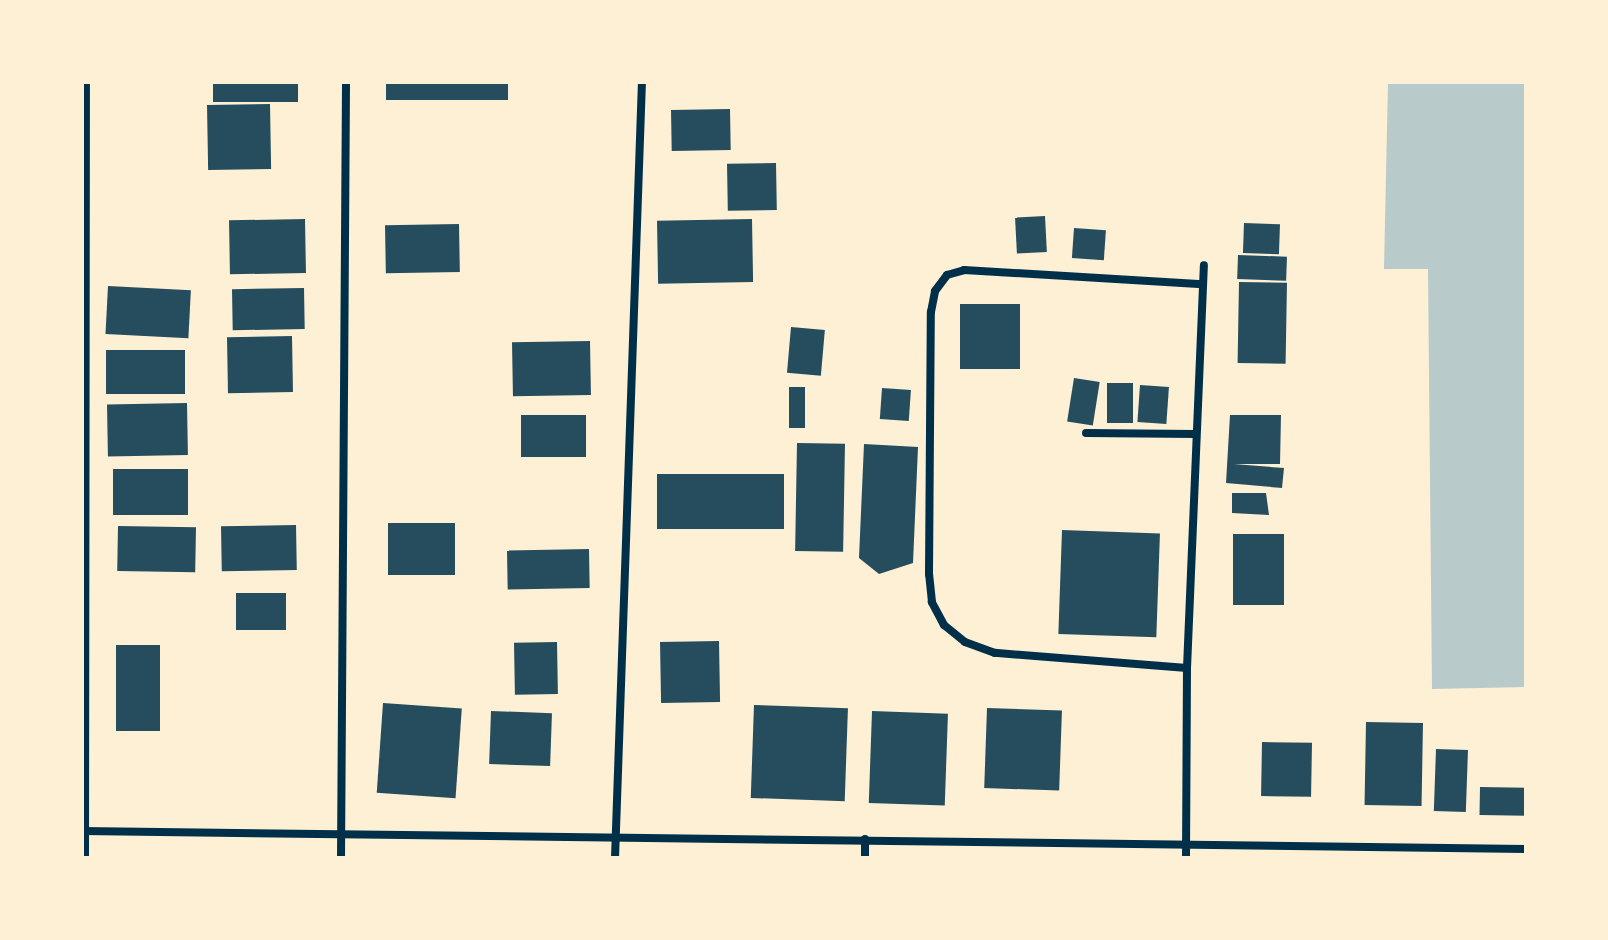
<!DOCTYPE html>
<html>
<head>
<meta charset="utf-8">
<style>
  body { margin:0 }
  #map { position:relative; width:1608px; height:940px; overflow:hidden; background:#fdf0d5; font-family:Lato,sans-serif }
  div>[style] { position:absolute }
  .green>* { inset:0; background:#b9caca }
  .building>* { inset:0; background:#264d5e; transform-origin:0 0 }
  .minor>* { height:8px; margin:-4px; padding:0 4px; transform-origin:4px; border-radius:4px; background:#003049 }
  span { translate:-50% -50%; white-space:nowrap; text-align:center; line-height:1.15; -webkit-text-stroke:6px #fdf0d5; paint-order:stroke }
  .frame { position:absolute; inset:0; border:84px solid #fdf0d5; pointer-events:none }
</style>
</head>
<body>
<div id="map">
  <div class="green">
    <div style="clip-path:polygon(1388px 82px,1526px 82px,1526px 687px,1432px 689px,1428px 269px,1384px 269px)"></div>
  </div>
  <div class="building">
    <div style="left:213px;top:82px;width:85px;height:20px"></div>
    <div style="left:386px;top:82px;width:122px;height:18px"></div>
    <div style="left:270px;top:104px;width:65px;height:63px;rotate:89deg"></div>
    <div style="left:730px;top:109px;width:41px;height:59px;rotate:89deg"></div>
    <div style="left:776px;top:163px;width:47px;height:49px;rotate:89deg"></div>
    <div style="left:1045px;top:216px;width:36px;height:30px;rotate:87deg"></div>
    <div style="left:305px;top:219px;width:54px;height:76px;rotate:89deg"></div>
    <div style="left:752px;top:219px;width:63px;height:95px;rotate:89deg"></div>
    <div style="left:1244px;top:223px;width:36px;height:30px;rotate:2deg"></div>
    <div style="left:459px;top:224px;width:48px;height:74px;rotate:89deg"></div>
    <div style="left:1074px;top:228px;width:32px;height:30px;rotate:4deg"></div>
    <div style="left:1238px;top:255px;width:49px;height:24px;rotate:2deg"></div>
    <div style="left:1239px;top:282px;width:48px;height:81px;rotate:1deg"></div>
    <div style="left:108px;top:286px;width:83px;height:48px;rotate:3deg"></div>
    <div style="left:304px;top:288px;width:41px;height:72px;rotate:89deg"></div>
    <div style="left:960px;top:304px;width:60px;height:65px"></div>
    <div style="left:791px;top:327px;width:34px;height:46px;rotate:5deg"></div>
    <div style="left:292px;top:336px;width:56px;height:65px;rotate:89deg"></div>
    <div style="left:590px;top:341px;width:54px;height:78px;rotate:89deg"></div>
    <div style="left:185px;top:350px;width:44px;height:79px;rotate:90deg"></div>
    <div style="left:1074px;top:378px;width:26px;height:44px;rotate:9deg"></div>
    <div style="left:1107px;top:383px;width:26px;height:40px"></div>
    <div style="left:1140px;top:385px;width:29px;height:37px;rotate:4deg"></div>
    <div style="left:789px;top:387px;width:16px;height:41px"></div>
    <div style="left:882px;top:388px;width:29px;height:31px;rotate:4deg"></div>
    <div style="left:187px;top:403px;width:52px;height:80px;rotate:89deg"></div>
    <div style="left:586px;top:415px;width:42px;height:65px;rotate:90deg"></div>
    <div style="clip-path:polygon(1230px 415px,1281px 415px,1280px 464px,1234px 464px,1284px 468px,1282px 488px,1226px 483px)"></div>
    <div style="left:797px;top:443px;width:48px;height:108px;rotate:1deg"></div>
    <div style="clip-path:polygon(864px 444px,918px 447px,913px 563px,879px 574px,859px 558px)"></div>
    <div style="left:113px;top:469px;width:75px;height:46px"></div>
    <div style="left:657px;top:474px;width:127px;height:55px"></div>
    <div style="clip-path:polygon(1232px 493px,1266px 493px,1269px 515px,1232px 513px)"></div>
    <div style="left:455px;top:523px;width:52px;height:67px;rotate:90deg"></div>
    <div style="left:296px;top:525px;width:45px;height:75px;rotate:89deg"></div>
    <div style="left:118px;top:526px;width:78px;height:45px;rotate:1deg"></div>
    <div style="left:1062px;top:530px;width:98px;height:104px;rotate:2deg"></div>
    <div style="left:1233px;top:534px;width:51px;height:71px"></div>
    <div style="left:589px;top:549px;width:39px;height:82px;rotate:89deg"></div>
    <div style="left:236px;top:593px;width:50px;height:37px"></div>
    <div style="left:719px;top:641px;width:61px;height:59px;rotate:89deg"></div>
    <div style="left:557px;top:642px;width:52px;height:43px;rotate:89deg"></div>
    <div style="left:116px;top:645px;width:44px;height:86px"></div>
    <div style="left:383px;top:703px;width:79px;height:90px;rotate:4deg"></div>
    <div style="left:754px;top:705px;width:94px;height:93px;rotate:2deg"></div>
    <div style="left:987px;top:708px;width:75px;height:80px;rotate:2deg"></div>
    <div style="left:491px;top:711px;width:61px;height:53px;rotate:2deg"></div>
    <div style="left:872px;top:711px;width:76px;height:92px;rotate:2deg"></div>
    <div style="left:1366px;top:722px;width:57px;height:83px;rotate:1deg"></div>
    <div style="left:1262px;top:742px;width:50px;height:54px;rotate:1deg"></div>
    <div style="left:1436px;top:749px;width:32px;height:62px;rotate:2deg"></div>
    <div style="left:1480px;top:787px;width:46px;height:28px;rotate:1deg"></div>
  </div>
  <div class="minor">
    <div style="left:1086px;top:433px;width:110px;rotate:0.5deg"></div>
    <div style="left:1187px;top:668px;width:193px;rotate:-175.5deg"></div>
    <div style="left:995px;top:653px;width:32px;rotate:-160deg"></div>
    <div style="left:965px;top:642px;width:27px;rotate:-141deg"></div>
    <div style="left:944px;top:625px;width:26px;rotate:-118deg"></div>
    <div style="left:932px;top:602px;width:28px;rotate:-96deg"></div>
    <div style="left:929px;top:574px;width:262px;rotate:-89.6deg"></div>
    <div style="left:931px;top:312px;width:21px;rotate:-79deg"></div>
    <div style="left:935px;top:291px;width:20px;rotate:-53deg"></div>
    <div style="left:947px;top:275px;width:18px;rotate:-16deg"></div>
    <div style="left:964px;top:270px;width:239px;rotate:3.4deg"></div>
    <div style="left:82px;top:831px;width:1444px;rotate:0.71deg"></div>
    <div style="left:865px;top:839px;width:19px;rotate:90deg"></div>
    <div style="left:85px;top:858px;width:776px;rotate:-89.93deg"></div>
    <div style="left:341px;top:858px;width:776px;rotate:-89.63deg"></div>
    <div style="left:615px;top:858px;width:776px;rotate:-88.01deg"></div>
    <div style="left:1186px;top:858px;width:190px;rotate:-89.7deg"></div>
    <div style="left:1187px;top:668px;width:403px;rotate:-87.6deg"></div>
  </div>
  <div class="frame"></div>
</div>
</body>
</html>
